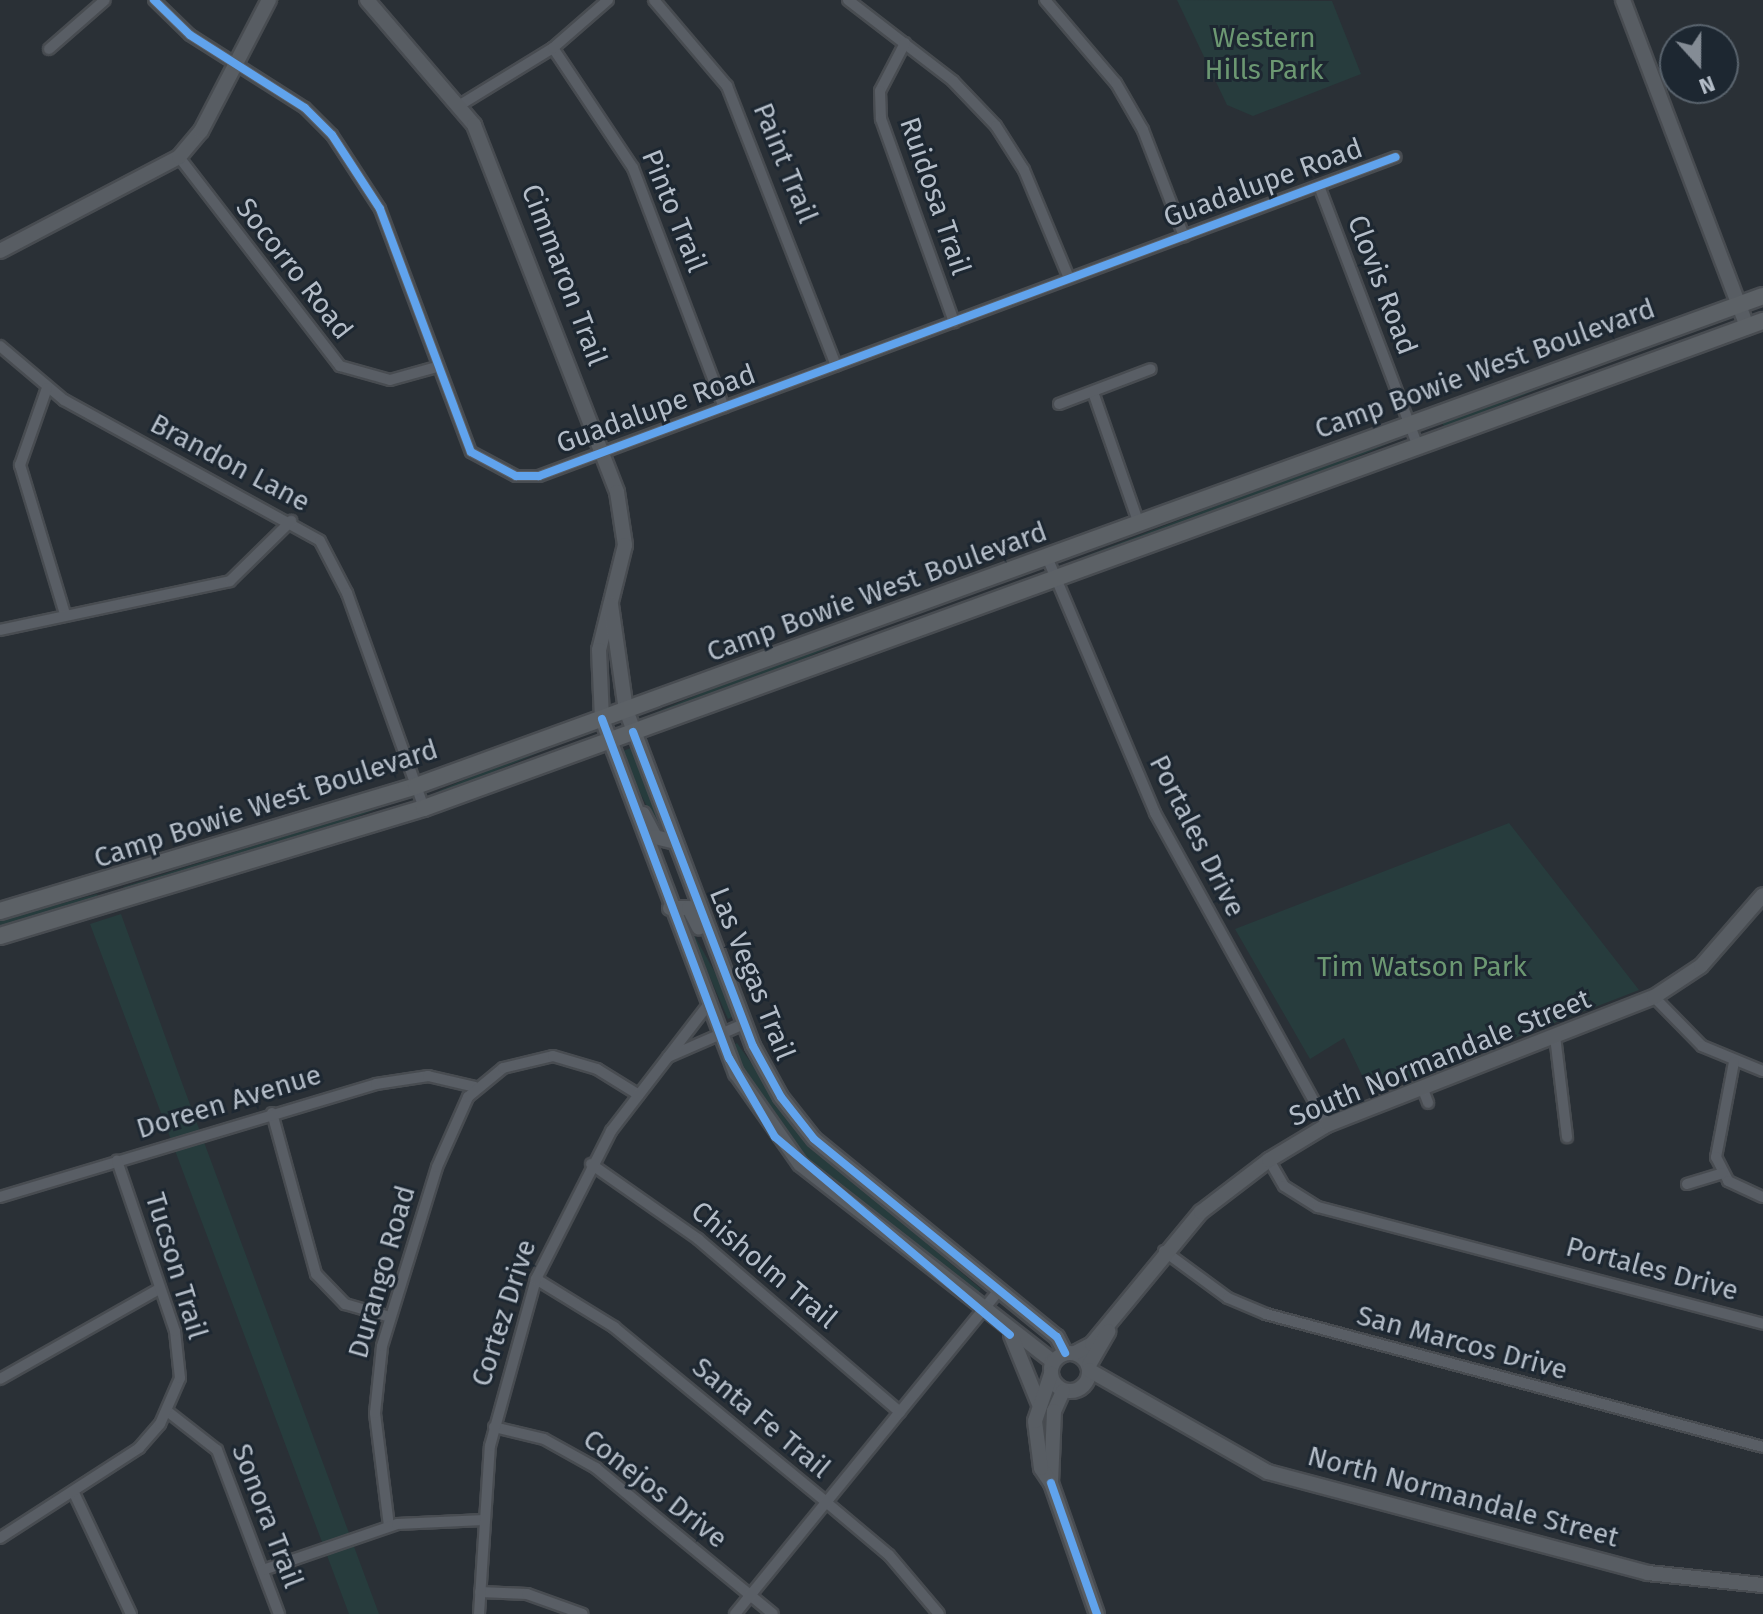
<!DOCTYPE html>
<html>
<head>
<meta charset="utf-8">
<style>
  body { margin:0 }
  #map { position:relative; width:1763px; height:1614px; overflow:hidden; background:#2a3036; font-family:"Fira Sans",sans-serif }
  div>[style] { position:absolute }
  .green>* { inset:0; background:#273c3d }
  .roads { filter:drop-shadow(2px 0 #484c51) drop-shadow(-2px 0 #484c51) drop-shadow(0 2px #484c51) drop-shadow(0 -2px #484c51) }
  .street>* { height:10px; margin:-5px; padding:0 5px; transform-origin:5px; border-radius:5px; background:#595e65 }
  .secondary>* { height:14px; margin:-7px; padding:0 7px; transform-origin:7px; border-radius:7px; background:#585d63 }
  .secondary>.ring { margin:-7px; padding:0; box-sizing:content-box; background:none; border:14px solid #585d63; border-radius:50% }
  .primary>* { height:16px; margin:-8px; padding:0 8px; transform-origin:8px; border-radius:8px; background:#5c6166 }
  .cycleway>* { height:8px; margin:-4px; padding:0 4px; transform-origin:4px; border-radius:4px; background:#60a3ed }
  span { translate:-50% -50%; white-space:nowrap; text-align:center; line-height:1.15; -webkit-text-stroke:6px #1d2731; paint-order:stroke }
  .park-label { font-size:28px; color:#6c9872 }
  .street-label { font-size:28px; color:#b4bdc8 }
  .north { position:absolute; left:1659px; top:24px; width:80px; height:80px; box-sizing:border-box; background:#1d2731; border:2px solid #59636d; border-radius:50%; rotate:159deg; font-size:22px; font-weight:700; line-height:32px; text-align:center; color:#b4bdc8 }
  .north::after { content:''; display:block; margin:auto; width:28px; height:36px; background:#848c95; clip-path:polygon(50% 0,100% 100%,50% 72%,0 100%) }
</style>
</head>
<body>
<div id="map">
  <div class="green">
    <div style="clip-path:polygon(1177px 0,1332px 1px,1361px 74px,1253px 116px,1227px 105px)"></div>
    <div style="clip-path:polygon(1579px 372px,1445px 428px,1441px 421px)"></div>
    <div style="clip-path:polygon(1390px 443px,1295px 483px,1075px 560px,1318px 467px)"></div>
    <div style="clip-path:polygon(875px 627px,781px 669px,645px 717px,737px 678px)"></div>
    <div style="clip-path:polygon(589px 731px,461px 786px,436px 792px,520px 756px)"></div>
    <div style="clip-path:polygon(631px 748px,663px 828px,660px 833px,620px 752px)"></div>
    <div style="clip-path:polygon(399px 800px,274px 850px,125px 895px,123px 887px)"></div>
    <div style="clip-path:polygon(1509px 823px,1639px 990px,1371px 1094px,1344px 1038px,1310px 1059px,1235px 929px)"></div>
    <div style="clip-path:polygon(97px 894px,98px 897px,0 928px,0 920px)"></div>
    <div style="clip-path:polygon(681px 911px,723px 987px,734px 1016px,728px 1019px)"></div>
    <div style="clip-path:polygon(121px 914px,178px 1072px,379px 1614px,349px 1614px,90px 924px)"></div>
    <div style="clip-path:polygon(737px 1043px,809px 1144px,981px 1289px,976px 1295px,802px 1156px,746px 1078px,731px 1046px)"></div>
  </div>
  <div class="roads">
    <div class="street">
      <div style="left:154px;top:0;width:50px;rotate:44.2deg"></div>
      <div style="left:190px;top:35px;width:136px;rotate:32.4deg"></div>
      <div style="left:305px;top:108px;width:38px;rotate:45deg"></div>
      <div style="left:332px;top:135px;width:88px;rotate:57deg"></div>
      <div style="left:380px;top:209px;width:259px;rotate:69.5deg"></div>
      <div style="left:471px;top:452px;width:51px;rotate:28.1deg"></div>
      <div style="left:516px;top:476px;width:23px"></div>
      <div style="left:539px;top:476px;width:914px;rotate:-20.42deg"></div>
      <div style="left:654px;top:0;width:113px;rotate:49.7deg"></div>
      <div style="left:727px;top:86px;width:300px;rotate:68.7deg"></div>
      <div style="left:848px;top:0;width:133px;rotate:37.6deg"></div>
      <div style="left:953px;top:81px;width:62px;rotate:46.3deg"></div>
      <div style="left:996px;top:126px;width:52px;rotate:57.5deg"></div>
      <div style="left:1024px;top:170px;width:117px;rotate:67.4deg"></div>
      <div style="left:1045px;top:0;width:109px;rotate:49.5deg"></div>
      <div style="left:1116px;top:83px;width:54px;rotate:60.1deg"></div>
      <div style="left:1143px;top:130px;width:114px;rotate:68.9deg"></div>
      <div style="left:905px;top:43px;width:54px;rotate:117.5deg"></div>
      <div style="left:880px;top:91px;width:28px;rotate:88deg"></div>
      <div style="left:881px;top:119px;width:216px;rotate:70.2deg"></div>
      <div style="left:553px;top:48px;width:144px;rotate:56.3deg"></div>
      <div style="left:633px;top:168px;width:256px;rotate:69.2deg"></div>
      <div style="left:49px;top:49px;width:74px;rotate:-41.2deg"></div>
      <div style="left:460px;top:105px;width:109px;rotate:-31.5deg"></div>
      <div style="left:553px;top:48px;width:73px;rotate:-41.1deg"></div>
      <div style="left:179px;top:157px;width:264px;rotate:52.4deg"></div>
      <div style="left:340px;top:366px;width:52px;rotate:15.6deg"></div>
      <div style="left:390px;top:380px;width:49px;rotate:-15.5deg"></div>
      <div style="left:1319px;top:186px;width:278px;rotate:69.2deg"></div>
      <div style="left:0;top:346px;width:84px;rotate:40.2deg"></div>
      <div style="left:64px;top:400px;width:292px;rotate:28.8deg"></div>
      <div style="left:320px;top:541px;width:59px;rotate:62.6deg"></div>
      <div style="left:347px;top:593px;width:228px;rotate:70.3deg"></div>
      <div style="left:47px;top:388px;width:82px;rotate:109.3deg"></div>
      <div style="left:20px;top:465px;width:156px;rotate:73.2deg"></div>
      <div style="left:1093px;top:392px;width:140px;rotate:70.8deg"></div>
      <div style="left:1059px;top:404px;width:98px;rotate:-20.8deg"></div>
      <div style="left:1047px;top:557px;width:278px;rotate:67.1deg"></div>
      <div style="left:1155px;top:813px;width:356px;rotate:61.1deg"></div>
      <div style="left:0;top:630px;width:235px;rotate:-12deg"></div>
      <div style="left:230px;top:581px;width:86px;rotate:-44.5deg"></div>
      <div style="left:1654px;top:997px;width:69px;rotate:45.6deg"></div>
      <div style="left:1702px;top:1046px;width:66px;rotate:22.3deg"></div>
      <div style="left:1555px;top:1036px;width:102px;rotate:83.2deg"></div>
      <div style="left:668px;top:1057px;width:83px;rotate:-23.5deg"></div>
      <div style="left:1734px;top:1062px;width:97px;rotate:100.7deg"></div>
      <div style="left:1716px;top:1157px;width:27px;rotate:63deg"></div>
      <div style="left:1728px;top:1181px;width:38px;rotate:25deg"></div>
      <div style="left:1422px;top:1087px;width:17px;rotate:69deg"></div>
      <div style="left:272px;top:1113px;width:167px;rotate:74.7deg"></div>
      <div style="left:316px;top:1274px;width:42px;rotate:46deg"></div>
      <div style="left:345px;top:1304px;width:47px;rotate:16.1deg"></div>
      <div style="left:1269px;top:1160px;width:30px;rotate:60deg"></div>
      <div style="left:1284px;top:1186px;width:40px;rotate:32deg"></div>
      <div style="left:1318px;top:1207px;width:460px;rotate:14.7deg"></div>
      <div style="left:591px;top:1164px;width:131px;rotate:35deg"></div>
      <div style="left:698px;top:1239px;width:266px;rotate:40.6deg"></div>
      <div style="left:1687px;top:1184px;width:37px;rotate:-17deg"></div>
      <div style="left:0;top:1197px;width:393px;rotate:-16.7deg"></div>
      <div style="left:376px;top:1084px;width:53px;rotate:-8.7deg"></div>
      <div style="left:428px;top:1076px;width:48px;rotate:13.2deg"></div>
      <div style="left:1164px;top:1251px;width:79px;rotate:36.3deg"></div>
      <div style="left:1228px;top:1298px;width:41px;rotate:22.8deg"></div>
      <div style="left:1266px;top:1314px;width:514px;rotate:14.98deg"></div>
      <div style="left:536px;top:1279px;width:92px;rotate:31.6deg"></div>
      <div style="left:614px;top:1327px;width:275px;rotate:39.5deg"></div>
      <div style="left:826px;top:1502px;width:82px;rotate:40.1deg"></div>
      <div style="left:889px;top:1555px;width:77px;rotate:49.7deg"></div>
      <div style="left:0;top:1379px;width:183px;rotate:-29.5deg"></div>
      <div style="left:167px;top:1411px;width:63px;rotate:38deg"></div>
      <div style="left:217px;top:1450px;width:175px;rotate:69.3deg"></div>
      <div style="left:494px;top:1427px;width:51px;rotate:13.5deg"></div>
      <div style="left:544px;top:1439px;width:60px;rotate:29.1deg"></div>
      <div style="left:596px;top:1468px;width:229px;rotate:39.5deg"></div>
      <div style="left:74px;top:1493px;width:134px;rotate:64.8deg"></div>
      <div style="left:389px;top:1526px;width:114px;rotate:-97.1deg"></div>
      <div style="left:375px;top:1413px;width:67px;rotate:-84deg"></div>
      <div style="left:382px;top:1346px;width:187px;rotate:-72.9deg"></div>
      <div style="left:437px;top:1167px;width:77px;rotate:-66.1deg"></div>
      <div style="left:468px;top:1097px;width:45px;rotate:-39.6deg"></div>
      <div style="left:503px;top:1068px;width:51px;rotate:-13.5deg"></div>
      <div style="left:553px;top:1056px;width:46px;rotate:16.5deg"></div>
      <div style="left:597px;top:1069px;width:49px;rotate:31.8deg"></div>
      <div style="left:0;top:1538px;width:166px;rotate:-32.9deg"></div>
      <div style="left:139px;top:1448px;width:32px;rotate:-49deg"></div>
      <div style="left:160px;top:1424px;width:50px;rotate:-66.5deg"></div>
      <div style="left:180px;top:1378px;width:47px;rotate:-96.1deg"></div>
      <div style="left:175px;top:1331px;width:180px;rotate:-108.8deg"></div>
      <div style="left:263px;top:1570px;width:142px;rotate:-18.9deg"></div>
      <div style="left:397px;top:1524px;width:87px;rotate:-2.6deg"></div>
      <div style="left:480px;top:1592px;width:47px;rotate:2.4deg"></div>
      <div style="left:527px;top:1594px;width:59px;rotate:19.7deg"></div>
      <div style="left:479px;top:1614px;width:168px;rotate:-86.3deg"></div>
      <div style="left:490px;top:1446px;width:173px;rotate:-74.6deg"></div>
      <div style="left:536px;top:1279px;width:166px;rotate:-63.1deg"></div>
      <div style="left:611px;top:1131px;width:159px;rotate:-52.4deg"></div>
      <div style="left:735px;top:1614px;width:416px;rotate:-50.8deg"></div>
    </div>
    <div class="secondary">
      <div style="left:367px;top:0;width:165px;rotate:49.4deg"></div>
      <div style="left:474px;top:125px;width:394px;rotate:68.7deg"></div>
      <div style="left:617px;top:492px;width:54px;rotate:81.4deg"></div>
      <div style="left:625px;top:545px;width:108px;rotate:103.9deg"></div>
      <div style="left:599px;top:650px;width:69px;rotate:87.5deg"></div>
      <div style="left:602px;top:719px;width:379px;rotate:69.3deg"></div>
      <div style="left:736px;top:1073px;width:111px;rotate:54.9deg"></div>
      <div style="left:800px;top:1164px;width:320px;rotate:38deg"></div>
      <div style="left:1052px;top:1361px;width:7px;rotate:98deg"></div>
      <div style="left:1623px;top:0;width:350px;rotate:69.2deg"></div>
      <div style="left:0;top:251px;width:202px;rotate:-27.7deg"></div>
      <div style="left:179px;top:157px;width:34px;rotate:-50deg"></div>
      <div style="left:201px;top:131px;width:148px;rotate:-62.6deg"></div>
      <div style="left:611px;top:605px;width:106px;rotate:81.9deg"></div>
      <div style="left:626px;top:710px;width:359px;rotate:69.3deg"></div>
      <div style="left:753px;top:1046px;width:58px;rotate:61.2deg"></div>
      <div style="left:781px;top:1097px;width:53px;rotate:51.8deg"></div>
      <div style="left:814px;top:1139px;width:313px;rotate:39.2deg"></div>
      <div style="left:1057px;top:1337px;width:18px;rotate:63deg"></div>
      <div style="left:643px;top:814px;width:26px;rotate:62deg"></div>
      <div style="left:655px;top:837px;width:21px;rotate:14deg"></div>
      <div style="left:670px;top:908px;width:19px"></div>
      <div style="left:689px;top:908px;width:22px;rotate:63deg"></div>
      <div style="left:1011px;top:1335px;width:74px;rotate:67.9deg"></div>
      <div class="ring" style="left:1051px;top:1353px;width:24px;height:24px"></div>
      <div style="left:1075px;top:1353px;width:19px;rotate:-28deg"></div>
      <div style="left:1092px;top:1344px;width:171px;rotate:-50.5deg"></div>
      <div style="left:1201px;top:1212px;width:86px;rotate:-37.4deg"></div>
      <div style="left:1269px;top:1160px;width:68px;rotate:-31.1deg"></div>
      <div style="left:1327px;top:1125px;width:351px;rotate:-21.4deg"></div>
      <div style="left:1654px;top:997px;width:56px;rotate:-33.4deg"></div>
      <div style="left:1701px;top:966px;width:94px;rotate:-48.9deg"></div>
      <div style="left:1089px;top:1365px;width:39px;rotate:-60deg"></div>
      <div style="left:1089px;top:1370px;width:206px;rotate:29.7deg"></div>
      <div style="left:1268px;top:1472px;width:393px;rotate:14.9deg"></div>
      <div style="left:1648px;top:1573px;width:116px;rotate:6deg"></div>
      <div style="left:1063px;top:1391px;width:22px;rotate:114deg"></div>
      <div style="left:1054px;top:1411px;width:72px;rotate:92.4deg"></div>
      <div style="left:1051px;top:1483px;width:139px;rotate:70.7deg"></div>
      <div style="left:1051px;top:1483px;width:18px;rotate:-124deg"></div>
      <div style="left:1041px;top:1468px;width:47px;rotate:-97.3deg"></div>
      <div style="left:1035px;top:1421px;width:50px;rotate:-71.2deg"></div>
    </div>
    <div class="primary">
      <div style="left:0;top:911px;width:434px;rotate:-16.7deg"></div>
      <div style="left:416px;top:786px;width:1433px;rotate:-19.99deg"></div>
      <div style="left:0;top:936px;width:443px;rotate:-16.8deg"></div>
      <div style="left:424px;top:808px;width:1425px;rotate:-19.99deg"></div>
    </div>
  </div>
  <div class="cycleway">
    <div style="left:154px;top:0;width:50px;rotate:44.2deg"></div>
    <div style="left:190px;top:35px;width:136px;rotate:32.4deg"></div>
    <div style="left:305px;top:108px;width:38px;rotate:45deg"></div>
    <div style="left:332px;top:135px;width:88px;rotate:57deg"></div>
    <div style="left:380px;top:209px;width:259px;rotate:69.5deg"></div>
    <div style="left:471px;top:452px;width:51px;rotate:28.1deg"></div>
    <div style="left:516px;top:476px;width:23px"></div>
    <div style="left:539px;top:476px;width:914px;rotate:-20.42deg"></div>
    <div style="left:602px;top:719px;width:362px;rotate:69.5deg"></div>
    <div style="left:729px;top:1058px;width:91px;rotate:59.8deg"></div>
    <div style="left:775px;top:1137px;width:307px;rotate:40.1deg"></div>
    <div style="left:633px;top:732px;width:336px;rotate:69.1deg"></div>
    <div style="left:753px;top:1046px;width:58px;rotate:61.2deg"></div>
    <div style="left:781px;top:1097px;width:53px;rotate:51.8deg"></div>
    <div style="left:814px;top:1139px;width:313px;rotate:39.2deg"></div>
    <div style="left:1057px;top:1337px;width:18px;rotate:63deg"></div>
    <div style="left:1051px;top:1483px;width:139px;rotate:70.7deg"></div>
  </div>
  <div class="park-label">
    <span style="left:1264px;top:54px">Western<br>Hills Park</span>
    <span style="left:1422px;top:967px">Tim Watson Park</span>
  </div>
  <div class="street-label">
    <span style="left:785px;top:163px;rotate:68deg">Paint Trail</span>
    <span style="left:1263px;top:183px;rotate:-20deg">Guadalupe Road</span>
    <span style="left:935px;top:196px;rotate:71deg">Ruidosa Trail</span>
    <span style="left:674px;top:211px;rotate:68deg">Pinto Trail</span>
    <span style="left:294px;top:269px;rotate:52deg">Socorro Road</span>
    <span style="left:564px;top:275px;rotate:69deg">Cimmaron Trail</span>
    <span style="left:1382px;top:285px;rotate:69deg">Clovis Road</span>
    <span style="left:1485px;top:369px;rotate:-20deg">Camp Bowie West Boulevard</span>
    <span style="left:656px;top:409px;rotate:-20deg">Guadalupe Road</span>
    <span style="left:230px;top:463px;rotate:28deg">Brandon Lane</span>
    <span style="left:877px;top:592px;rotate:-20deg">Camp Bowie West Boulevard</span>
    <span style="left:266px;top:804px;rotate:-18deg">Camp Bowie West Boulevard</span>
    <span style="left:1197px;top:836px;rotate:63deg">Portales Drive</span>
    <span style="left:752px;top:974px;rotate:68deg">Las Vegas Trail</span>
    <span style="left:1440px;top:1058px;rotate:-22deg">South Normandale Street</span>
    <span style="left:229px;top:1102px;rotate:-17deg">Doreen Avenue</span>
    <span style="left:764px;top:1265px;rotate:40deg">Chisholm Trail</span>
    <span style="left:176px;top:1266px;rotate:73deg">Tucson Trail</span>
    <span style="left:1652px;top:1269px;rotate:15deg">Portales Drive</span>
    <span style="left:382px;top:1272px;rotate:-74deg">Durango Road</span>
    <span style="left:504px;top:1313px;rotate:-72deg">Cortez Drive</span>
    <span style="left:1462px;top:1343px;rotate:15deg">San Marcos Drive</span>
    <span style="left:761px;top:1418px;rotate:40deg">Santa Fe Trail</span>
    <span style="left:655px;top:1489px;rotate:38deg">Conejos Drive</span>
    <span style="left:1463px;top:1497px;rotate:15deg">North Normandale Street</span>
    <span style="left:267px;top:1516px;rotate:69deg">Sonora Trail</span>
  </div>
  <div class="north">N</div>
</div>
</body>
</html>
